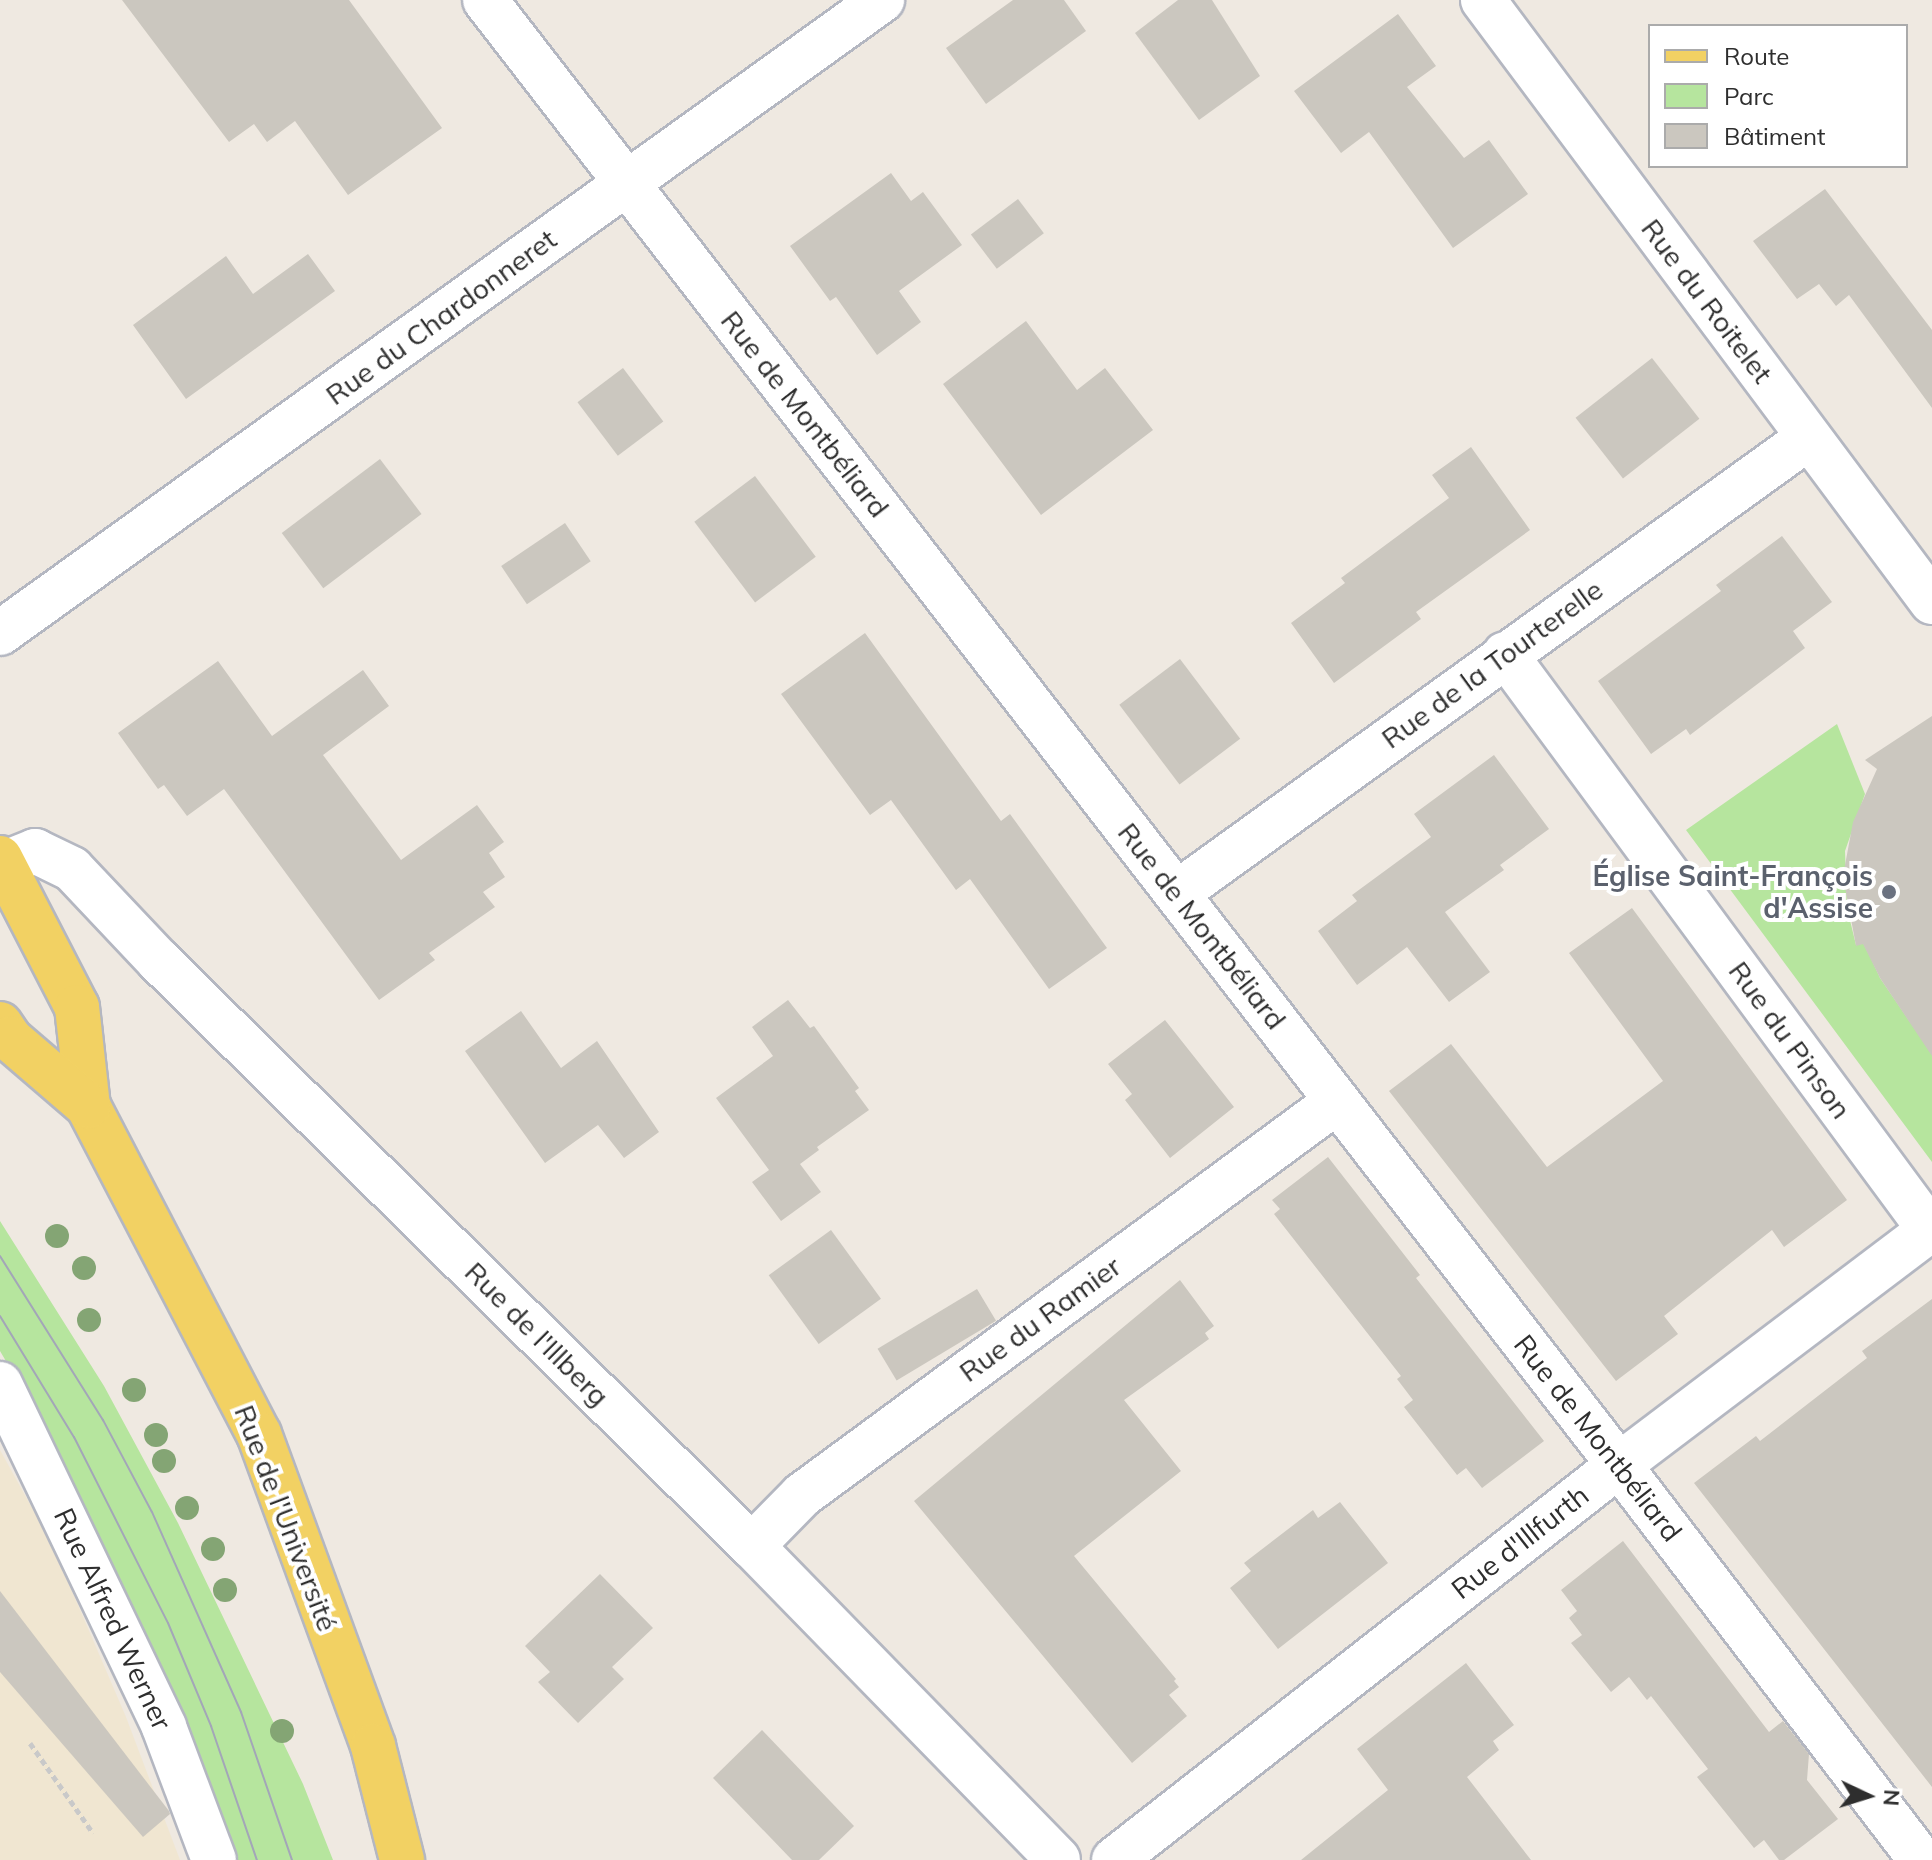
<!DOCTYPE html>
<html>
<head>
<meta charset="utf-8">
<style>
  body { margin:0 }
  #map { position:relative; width:1932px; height:1860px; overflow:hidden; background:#efe9e1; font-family:Mulish,sans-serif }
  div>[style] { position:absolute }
  .education>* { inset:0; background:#f0e6d1 }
  .green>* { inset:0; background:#b6e59e }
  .building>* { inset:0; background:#cbc7bf; transform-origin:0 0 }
  .path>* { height:5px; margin-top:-2.5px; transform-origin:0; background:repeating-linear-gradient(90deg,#c9c9c9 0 6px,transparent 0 10px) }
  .roads { filter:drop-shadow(2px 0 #b4b7c1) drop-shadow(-2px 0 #b4b7c1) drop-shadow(0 2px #b4b7c1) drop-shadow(0 -2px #b4b7c1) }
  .street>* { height:44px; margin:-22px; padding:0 22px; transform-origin:22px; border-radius:22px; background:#fff }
  .primary>* { height:44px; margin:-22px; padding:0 22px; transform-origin:22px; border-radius:22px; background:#f2d163 }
  .tram>* { height:2px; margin:-1px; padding:0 1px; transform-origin:1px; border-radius:1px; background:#a3a6b8 }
  .trees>* { width:24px; height:24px; margin:-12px; border-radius:50%; background:#84a574 }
  .dots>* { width:22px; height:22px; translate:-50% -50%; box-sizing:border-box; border:4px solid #fff; border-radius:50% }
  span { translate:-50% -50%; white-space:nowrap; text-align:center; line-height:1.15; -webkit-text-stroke:8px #fff; paint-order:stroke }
  .street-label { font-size:28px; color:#2e2e2e }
  .worship-label { font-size:28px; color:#5b616d; font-weight:700 }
  .right { translate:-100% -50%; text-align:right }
  .legend { position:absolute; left:1648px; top:24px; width:260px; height:144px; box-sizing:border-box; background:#fff; border:2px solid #ababab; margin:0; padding:10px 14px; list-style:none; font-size:24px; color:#2e2e2e }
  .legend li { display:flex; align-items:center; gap:16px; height:40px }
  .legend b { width:40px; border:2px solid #ababab }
  .north { position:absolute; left:1828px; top:1756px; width:80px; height:80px; -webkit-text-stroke:6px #fff; paint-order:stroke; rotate:94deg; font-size:22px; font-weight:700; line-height:32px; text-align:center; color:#2e2e2e }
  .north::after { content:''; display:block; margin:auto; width:28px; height:36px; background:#2e2e2e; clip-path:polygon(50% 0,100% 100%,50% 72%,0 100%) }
</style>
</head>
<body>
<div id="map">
  <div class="education">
    <div style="clip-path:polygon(0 1450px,42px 1526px,75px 1598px,126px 1717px,180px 1860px,0 1860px)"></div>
  </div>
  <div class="green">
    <div style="clip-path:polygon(1837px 724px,1865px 794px,1845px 851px,1847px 908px,1856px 945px,1864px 943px,1880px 978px,1910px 1022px,1932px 1044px,1932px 1162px,1686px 830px)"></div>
    <div style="clip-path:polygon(0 1221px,104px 1386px,178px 1523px,303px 1784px,333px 1860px,230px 1860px,206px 1788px,126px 1593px,53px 1441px,0 1351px)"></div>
  </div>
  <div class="building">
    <div style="clip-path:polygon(122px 0,349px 0,442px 128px,348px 195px,295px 121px,267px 142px,254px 124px,229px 142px)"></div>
    <div style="clip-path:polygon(1013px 0,1064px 0,1086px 31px,986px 104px,946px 48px)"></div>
    <div style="clip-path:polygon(1178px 0,1212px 0,1260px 76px,1199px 120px,1135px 33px)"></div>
    <div style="clip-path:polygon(1398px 14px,1436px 66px,1407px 87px,1464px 158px,1489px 140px,1528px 194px,1453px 248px,1369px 132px,1341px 153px,1294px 91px)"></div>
    <div style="clip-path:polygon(891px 173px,911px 201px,923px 192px,962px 245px,899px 291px,921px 322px,877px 355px,836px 297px,830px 301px,790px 246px)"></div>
    <div style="clip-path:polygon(1825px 189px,1932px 330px,1932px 408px,1849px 295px,1836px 306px,1819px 284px,1797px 299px,1753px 241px)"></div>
    <div style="left:1018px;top:199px;width:43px;height:59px;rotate:53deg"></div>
    <div style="clip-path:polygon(308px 254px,335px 291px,186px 399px,133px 325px,226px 256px,253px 294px)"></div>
    <div style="clip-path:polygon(1026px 321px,1077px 390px,1105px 368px,1153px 430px,1041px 515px,943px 384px)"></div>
    <div style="left:1652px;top:358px;width:77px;height:97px;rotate:52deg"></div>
    <div style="left:623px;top:368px;width:67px;height:57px;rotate:53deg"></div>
    <div style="clip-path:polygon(1471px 447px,1530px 530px,1416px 612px,1421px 619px,1334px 683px,1291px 623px,1345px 583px,1341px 578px,1449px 498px,1432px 475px)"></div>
    <div style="left:380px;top:459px;width:69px;height:123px;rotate:53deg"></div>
    <div style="left:755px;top:476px;width:101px;height:76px;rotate:53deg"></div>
    <div style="left:565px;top:523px;width:46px;height:77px;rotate:56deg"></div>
    <div style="clip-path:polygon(1782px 536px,1832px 602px,1793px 631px,1805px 648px,1690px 735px,1686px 729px,1651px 754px,1598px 681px,1721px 591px,1716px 585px)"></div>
    <div style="clip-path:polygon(865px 633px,1001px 821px,1010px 814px,1107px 948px,1049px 989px,970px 879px,956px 890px,891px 800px,870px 815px,781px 694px)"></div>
    <div style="left:1180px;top:659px;width:100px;height:76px;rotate:53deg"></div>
    <div style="clip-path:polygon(218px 661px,272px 736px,363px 670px,389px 706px,323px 755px,401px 860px,477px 805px,504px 842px,489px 853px,505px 877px,483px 892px,495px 907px,429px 953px,435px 960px,379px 1000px,224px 789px,187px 816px,164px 785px,158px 789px,118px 733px)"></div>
    <div style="clip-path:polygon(1932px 716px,1932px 1056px,1880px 978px,1863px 944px,1856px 946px,1843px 876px,1853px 822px,1877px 769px,1865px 760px)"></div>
    <div style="clip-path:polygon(1494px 755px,1549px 829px,1500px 865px,1504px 870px,1445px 912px,1490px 972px,1449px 1002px,1407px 947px,1357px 985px,1318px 931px,1357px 901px,1352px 895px,1431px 837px,1414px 814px)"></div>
    <div style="clip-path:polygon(1632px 908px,1847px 1200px,1784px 1247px,1772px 1230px,1664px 1316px,1678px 1334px,1616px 1381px,1389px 1091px,1451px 1044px,1547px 1167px,1663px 1081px,1569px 953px)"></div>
    <div style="clip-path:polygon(788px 1000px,810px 1028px,814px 1026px,859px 1088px,855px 1091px,869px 1110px,817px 1147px,819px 1150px,800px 1164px,821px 1192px,781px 1221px,752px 1182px,769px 1170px,716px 1098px,773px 1056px,752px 1027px)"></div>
    <div style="clip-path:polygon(521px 1011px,561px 1068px,597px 1041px,659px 1132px,624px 1158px,598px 1125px,545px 1163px,465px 1051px)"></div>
    <div style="clip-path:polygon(1165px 1020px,1234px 1107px,1170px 1158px,1125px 1100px,1132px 1094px,1108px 1064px)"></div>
    <div style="clip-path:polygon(1328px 1157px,1420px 1275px,1416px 1278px,1544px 1441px,1482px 1488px,1466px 1468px,1457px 1475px,1404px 1407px,1413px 1400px,1397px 1379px,1401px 1376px,1274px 1214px,1280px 1209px,1272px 1200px)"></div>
    <div style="left:831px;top:1230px;width:85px;height:77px;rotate:54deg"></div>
    <div style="clip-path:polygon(1180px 1280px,1214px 1326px,1205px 1333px,1209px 1339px,1124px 1400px,1181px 1471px,1074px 1556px,1176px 1679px,1174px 1681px,1179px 1687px,1169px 1695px,1187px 1716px,1132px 1763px,914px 1501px)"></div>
    <div style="left:977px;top:1289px;width:37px;height:116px;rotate:59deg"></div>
    <div style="clip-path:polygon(1932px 1299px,1932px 1787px,1694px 1483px,1756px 1436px,1760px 1441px,1867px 1358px,1862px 1351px)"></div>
    <div style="clip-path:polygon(1340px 1502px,1388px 1563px,1278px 1649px,1230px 1588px,1251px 1571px,1244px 1563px,1313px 1510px,1318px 1518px)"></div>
    <div style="clip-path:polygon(1623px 1541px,1769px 1732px,1783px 1721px,1809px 1754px,1807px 1780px,1838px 1819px,1784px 1860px,1779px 1860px,1764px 1840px,1754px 1848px,1697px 1777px,1708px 1769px,1651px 1696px,1647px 1700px,1629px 1677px,1611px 1692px,1571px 1643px,1582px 1635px,1569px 1618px,1577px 1611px,1561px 1590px)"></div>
    <div style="clip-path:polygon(600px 1574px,653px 1628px,612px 1667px,624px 1679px,578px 1723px,538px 1682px,550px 1672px,525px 1646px)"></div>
    <div style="clip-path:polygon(0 1591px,169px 1811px,170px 1814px,143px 1837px,0 1672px)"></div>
    <div style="clip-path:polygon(1466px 1663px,1514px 1725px,1493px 1741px,1499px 1750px,1467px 1777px,1531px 1860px,1301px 1860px,1388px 1790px,1357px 1749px)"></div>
    <div style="clip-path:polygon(762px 1730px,854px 1826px,819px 1860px,792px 1860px,713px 1778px)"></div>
  </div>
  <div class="path">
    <div style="left:30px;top:1743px;width:110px;rotate:55deg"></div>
  </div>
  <div class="roads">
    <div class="street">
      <div style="left:485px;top:0;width:1853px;rotate:52.26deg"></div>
      <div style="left:1619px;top:1465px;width:489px;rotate:52.6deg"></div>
      <div style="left:1483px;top:0;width:751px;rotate:53.28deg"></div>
      <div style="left:0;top:633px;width:1086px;rotate:-35.67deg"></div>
      <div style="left:1505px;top:654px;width:719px;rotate:53.59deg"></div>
      <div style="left:3px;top:864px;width:35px;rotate:-22deg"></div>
      <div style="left:35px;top:851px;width:41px;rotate:25.9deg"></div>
      <div style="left:72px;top:869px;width:127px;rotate:46.6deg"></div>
      <div style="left:159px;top:961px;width:833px;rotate:44.61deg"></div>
      <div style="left:752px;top:1546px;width:438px;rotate:45.7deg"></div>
      <div style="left:1177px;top:893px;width:778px;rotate:-35.79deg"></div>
      <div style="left:0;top:1384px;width:380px;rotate:64.4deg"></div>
      <div style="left:164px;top:1727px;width:142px;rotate:69.4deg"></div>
      <div style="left:752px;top:1546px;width:71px;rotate:-45.6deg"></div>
      <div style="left:802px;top:1495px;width:663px;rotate:-36.35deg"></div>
      <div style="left:1114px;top:1860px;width:641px;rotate:-38.03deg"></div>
      <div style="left:1619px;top:1465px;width:390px;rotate:-37.1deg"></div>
    </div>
    <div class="primary">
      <div style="left:0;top:858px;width:168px;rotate:62.7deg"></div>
      <div style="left:77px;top:1007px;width:100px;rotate:83.7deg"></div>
      <div style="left:88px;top:1106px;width:370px;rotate:62.5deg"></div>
      <div style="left:259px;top:1434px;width:332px;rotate:69.9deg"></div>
      <div style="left:373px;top:1746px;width:118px;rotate:75.7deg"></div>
      <div style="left:0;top:1024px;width:18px;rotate:56deg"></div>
      <div style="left:10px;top:1039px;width:103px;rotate:40.7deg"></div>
    </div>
  </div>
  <div class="tram">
    <div style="left:0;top:1256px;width:194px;rotate:57.9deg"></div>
    <div style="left:103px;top:1420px;width:104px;rotate:62deg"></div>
    <div style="left:152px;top:1512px;width:219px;rotate:66deg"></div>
    <div style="left:241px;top:1712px;width:157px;rotate:71deg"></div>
    <div style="left:0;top:1316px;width:142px;rotate:58.6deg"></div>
    <div style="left:74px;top:1437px;width:208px;rotate:63.2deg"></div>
    <div style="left:168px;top:1623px;width:112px;rotate:67.3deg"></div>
    <div style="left:211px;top:1726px;width:142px;rotate:71.1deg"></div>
  </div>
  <div class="trees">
    <div style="left:57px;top:1236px"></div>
    <div style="left:84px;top:1268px"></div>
    <div style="left:89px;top:1320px"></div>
    <div style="left:134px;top:1390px"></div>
    <div style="left:156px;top:1435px"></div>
    <div style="left:164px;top:1461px"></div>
    <div style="left:187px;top:1508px"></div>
    <div style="left:213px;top:1549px"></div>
    <div style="left:225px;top:1590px"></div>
    <div style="left:282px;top:1731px"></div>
  </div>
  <div class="dots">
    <div style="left:1889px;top:892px;background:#6b7280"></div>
  </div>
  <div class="street-label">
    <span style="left:1707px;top:301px;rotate:53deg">Rue du Roitelet</span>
    <span style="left:441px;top:317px;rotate:-36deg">Rue du Chardonneret</span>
    <span style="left:805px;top:414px;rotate:52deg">Rue de Montbéliard</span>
    <span style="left:1492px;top:664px;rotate:-36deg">Rue de la Tourterelle</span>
    <span style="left:1202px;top:926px;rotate:52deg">Rue de Montbéliard</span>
    <span style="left:1790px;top:1040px;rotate:54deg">Rue du Pinson</span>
    <span style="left:1040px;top:1319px;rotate:-36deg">Rue du Ramier</span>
    <span style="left:537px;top:1334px;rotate:45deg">Rue de l'Illberg</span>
    <span style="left:1598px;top:1438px;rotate:52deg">Rue de Montbéliard</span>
    <span style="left:286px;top:1518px;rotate:69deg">Rue de l'Université</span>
    <span style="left:1520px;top:1542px;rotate:-38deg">Rue d'Illfurth</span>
    <span style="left:113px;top:1619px;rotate:65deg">Rue Alfred Werner</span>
  </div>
  <div class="worship-label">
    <span class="right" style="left:1873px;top:892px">Église Saint-François<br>d'Assise</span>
  </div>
  <ul class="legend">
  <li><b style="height:10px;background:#f2d163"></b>Route</li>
  <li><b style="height:22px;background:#b6e59e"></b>Parc</li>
  <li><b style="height:22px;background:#cbc7bf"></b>Bâtiment</li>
  </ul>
  <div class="north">N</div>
</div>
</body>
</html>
